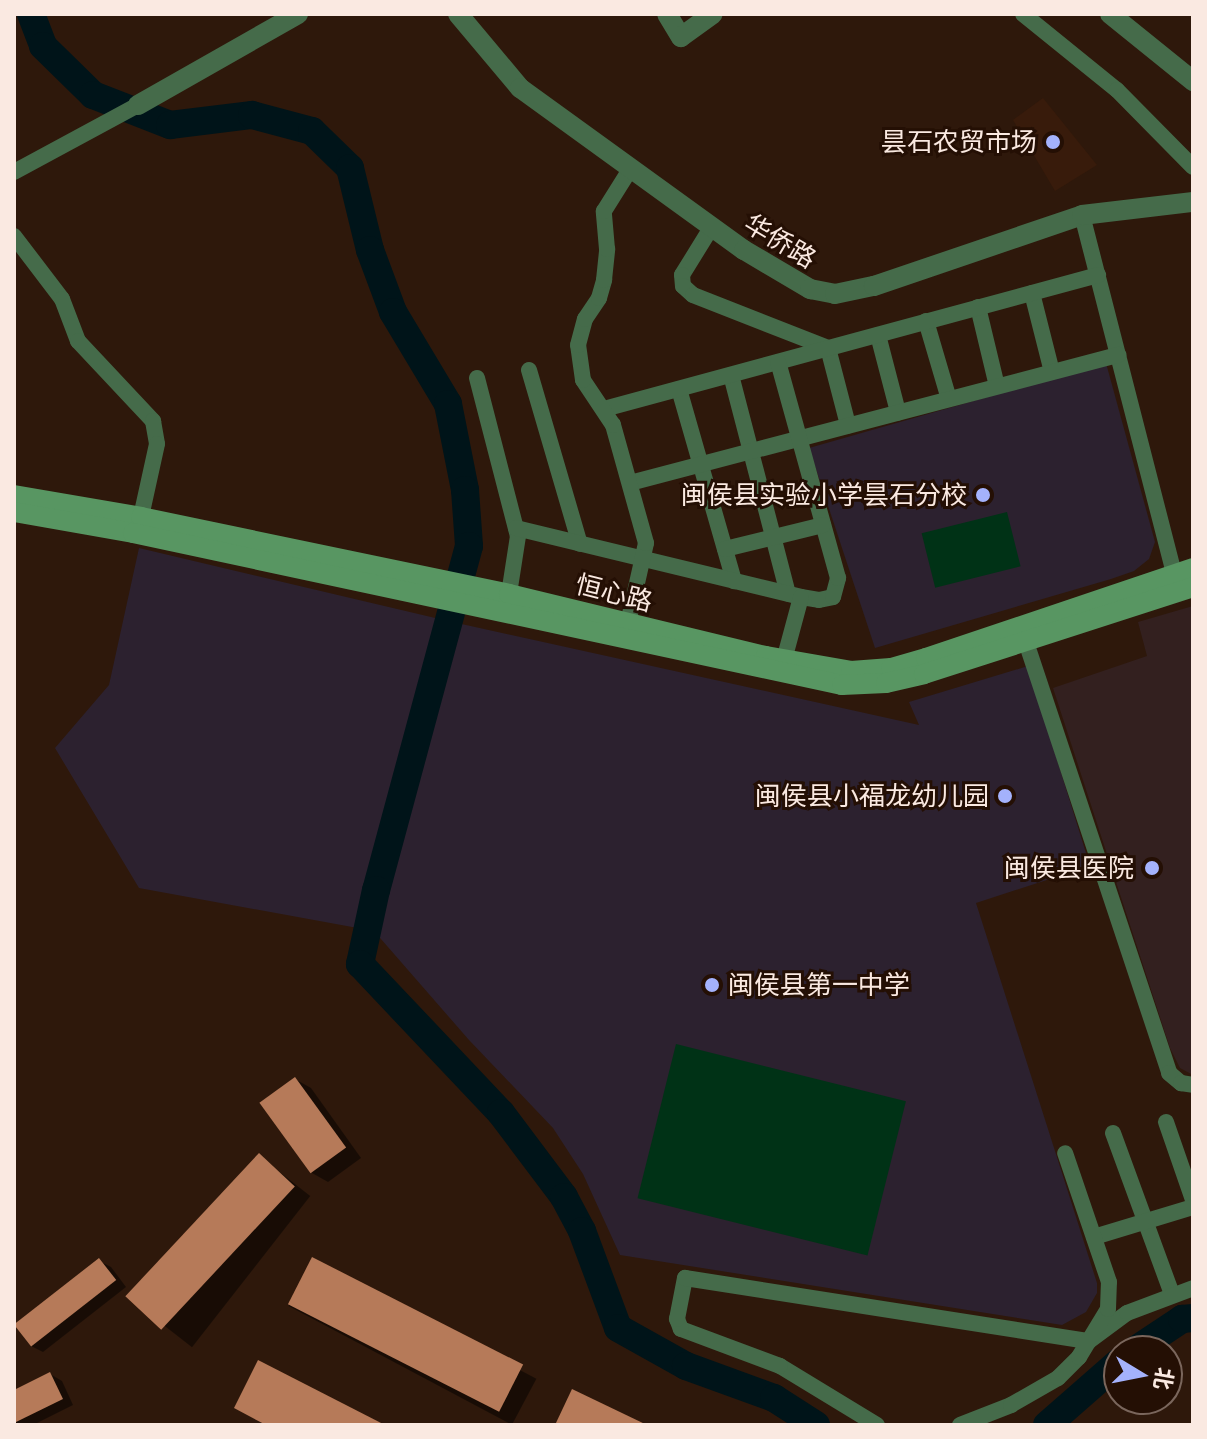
<!DOCTYPE html>
<html>
<head>
<meta charset="utf-8">
<style>
  body { margin:0 }
  #map { position:relative; width:1207px; height:1439px; overflow:hidden; background:#2e180b; font-family:"Open Sans","Noto Sans SC",sans-serif }
  div>[style] { position:absolute }
  .built>* { inset:0; background:#381b0b }
  .education>* { inset:0; background:#2c212f }
  .medical>* { inset:0; background:#33201f }
  .green>* { inset:0; background:#003216; transform-origin:0 0 }
  .shadow>* { inset:0; background:#0007; transform-origin:0 0 }
  .river>* { height:28px; margin:-14px; padding:0 14px; transform-origin:14px; border-radius:14px; background:#001419 }
  .building>* { inset:0; background:#b67a59; transform-origin:0 0 }
  .minor>* { height:16px; margin:-8px; padding:0 8px; transform-origin:8px; border-radius:8px; background:#456b4a }
  .tertiary>* { height:20px; margin:-10px; padding:0 10px; transform-origin:10px; border-radius:10px; background:#456b4a }
  .secondary>* { height:20px; margin:-10px; padding:0 10px; transform-origin:10px; border-radius:10px; background:#589662 }
  .dots>* { width:22px; height:22px; translate:-50% -50%; box-sizing:border-box; border:4px solid #240f04; border-radius:50% }
  span { translate:-50% -50%; white-space:nowrap; text-align:center; line-height:1.15; -webkit-text-stroke:6px #240f04; paint-order:stroke }
  .poi-label { font-size:26px; color:#fae9e1 }
  .right { translate:-100% -50%; text-align:right }
  .left { translate:0 -50%; text-align:left }
  .street-label { font-size:26px; color:#fae9e1 }
  .frame { position:absolute; inset:0; border:16px solid #fae9e1; pointer-events:none }
  .north { position:absolute; left:1103px; top:1335px; width:80px; height:80px; box-sizing:border-box; background:#240f04; border:2px solid #7a665c; border-radius:50%; rotate:100deg; font-size:22px; font-weight:700; line-height:32px; text-align:center; color:#fae9e1 }
  .north::after { content:''; display:block; margin:auto; width:28px; height:36px; background:#a4b2fc; clip-path:polygon(50% 0,100% 100%,50% 72%,0 100%) }
</style>
</head>
<body>
<div id="map">
  <div class="built">
    <div style="clip-path:polygon(1043px 98px,1097px 165px,1055px 191px,1013px 120px)"></div>
  </div>
  <div class="education">
    <div style="clip-path:polygon(1106px 363px,1155px 542px,1149px 559px,1134px 571px,1111px 579px,875px 648px,809px 448px)"></div>
    <div style="clip-path:polygon(139px 548px,448px 621px,919px 725px,909px 702px,1028px 666px,1090px 866px,976px 903px,1097px 1283px,1097px 1293px,1086px 1312px,1062px 1325px,620px 1255px,583px 1174px,553px 1128px,469px 1040px,374px 931px,139px 888px,55px 748px,109px 685px)"></div>
  </div>
  <div class="medical">
    <div style="clip-path:polygon(1193px 606px,1193px 1075px,1180px 1068px,1170px 1048px,1053px 688px,1147px 656px,1138px 622px)"></div>
  </div>
  <div class="green">
    <div style="left:1007px;top:512px;width:56px;height:88px;rotate:76deg"></div>
    <div style="left:676px;top:1044px;width:237px;height:159px;rotate:14deg"></div>
  </div>
  <div class="shadow">
    <div style="clip-path:polygon(295px 1079px,311px 1088px,361px 1158px,328px 1182px,312px 1173px)"></div>
    <div style="left:259px;top:1156px;width:65px;height:192px;rotate:38deg"></div>
    <div style="left:313px;top:1260px;width:253px;height:52px;rotate:28deg"></div>
    <div style="clip-path:polygon(99px 1261px,111px 1267px,126px 1287px,43px 1352px,31px 1346px)"></div>
    <div style="clip-path:polygon(50px 1374px,62px 1381px,73px 1405px,33px 1425px,14px 1425px,14px 1392px)"></div>
  </div>
  <div class="river">
    <div style="left:31px;top:14px;width:34px;rotate:69deg"></div>
    <div style="left:43px;top:46px;width:70px;rotate:44.4deg"></div>
    <div style="left:93px;top:95px;width:83px;rotate:21.3deg"></div>
    <div style="left:170px;top:125px;width:83px;rotate:-7deg"></div>
    <div style="left:252px;top:115px;width:62px;rotate:14.9deg"></div>
    <div style="left:312px;top:131px;width:53px;rotate:44.2deg"></div>
    <div style="left:350px;top:168px;width:84px;rotate:76.3deg"></div>
    <div style="left:370px;top:250px;width:66px;rotate:69.6deg"></div>
    <div style="left:393px;top:312px;width:107px;rotate:59.1deg"></div>
    <div style="left:448px;top:404px;width:88px;rotate:78.8deg"></div>
    <div style="left:465px;top:490px;width:56px;rotate:85.9deg"></div>
    <div style="left:469px;top:546px;width:356px;rotate:105.1deg"></div>
    <div style="left:376px;top:890px;width:76px;rotate:102.2deg"></div>
    <div style="left:360px;top:964px;width:205px;rotate:46.6deg"></div>
    <div style="left:501px;top:1113px;width:105px;rotate:53.1deg"></div>
    <div style="left:564px;top:1197px;width:38px;rotate:62deg"></div>
    <div style="left:582px;top:1231px;width:103px;rotate:69.6deg"></div>
    <div style="left:618px;top:1328px;width:78px;rotate:29.2deg"></div>
    <div style="left:686px;top:1366px;width:94px;rotate:20deg"></div>
    <div style="left:774px;top:1398px;width:50px;rotate:32.7deg"></div>
    <div style="left:1134px;top:1351px;width:58px;rotate:-33.7deg"></div>
    <div style="left:1182px;top:1319px;width:11px;rotate:-5deg"></div>
    <div style="left:1047px;top:1425px;width:96px;rotate:-41.2deg"></div>
  </div>
  <div class="building">
    <div style="left:295px;top:1077px;width:87px;height:44px;rotate:54deg"></div>
    <div style="left:259px;top:1153px;width:49px;height:196px;rotate:43deg"></div>
    <div style="left:312px;top:1257px;width:237px;height:53px;rotate:27deg"></div>
    <div style="left:99px;top:1258px;width:28px;height:108px;rotate:52deg"></div>
    <div style="clip-path:polygon(258px 1360px,385px 1425px,266px 1425px,234px 1408px)"></div>
    <div style="clip-path:polygon(50px 1372px,63px 1399px,14px 1423px,14px 1390px)"></div>
    <div style="clip-path:polygon(572px 1389px,647px 1425px,555px 1425px)"></div>
  </div>
  <div class="minor">
    <div style="left:1023px;top:14px;width:121px;rotate:39deg"></div>
    <div style="left:1117px;top:90px;width:108px;rotate:45.4deg"></div>
    <div style="left:14px;top:172px;width:141px;rotate:-28.4deg"></div>
    <div style="left:1082px;top:215px;width:371px;rotate:75.6deg"></div>
    <div style="left:711px;top:228px;width:55px;rotate:121.7deg"></div>
    <div style="left:682px;top:275px;width:11px;rotate:85deg"></div>
    <div style="left:683px;top:286px;width:13px;rotate:42deg"></div>
    <div style="left:693px;top:295px;width:145px;rotate:21.4deg"></div>
    <div style="left:828px;top:348px;width:80px;rotate:75.4deg"></div>
    <div style="left:14px;top:236px;width:79px;rotate:52.7deg"></div>
    <div style="left:62px;top:299px;width:45px;rotate:69.1deg"></div>
    <div style="left:78px;top:341px;width:110px;rotate:46.8deg"></div>
    <div style="left:153px;top:421px;width:23px;rotate:80deg"></div>
    <div style="left:157px;top:444px;width:75px;rotate:102.4deg"></div>
    <div style="left:1032px;top:293px;width:81px;rotate:75.8deg"></div>
    <div style="left:978px;top:307px;width:81px;rotate:76.5deg"></div>
    <div style="left:926px;top:321px;width:81px;rotate:73.6deg"></div>
    <div style="left:878px;top:335px;width:80px;rotate:75.4deg"></div>
    <div style="left:529px;top:370px;width:181px;rotate:73.7deg"></div>
    <div style="left:731px;top:375px;width:226px;rotate:75.4deg"></div>
    <div style="left:477px;top:378px;width:163px;rotate:75.5deg"></div>
    <div style="left:518px;top:536px;width:59px;rotate:98.8deg"></div>
    <div style="left:679px;top:389px;width:200px;rotate:74deg"></div>
    <div style="left:604px;top:409px;width:512px;rotate:-15.18deg"></div>
    <div style="left:630px;top:483px;width:505px;rotate:-14.7deg"></div>
    <div style="left:516px;top:528px;width:293px;rotate:13.6deg"></div>
    <div style="left:801px;top:597px;width:18px;rotate:9deg"></div>
    <div style="left:819px;top:600px;width:14px;rotate:-12deg"></div>
    <div style="left:833px;top:597px;width:20px;rotate:-75deg"></div>
    <div style="left:838px;top:578px;width:224px;rotate:-105.5deg"></div>
    <div style="left:725px;top:549px;width:101px;rotate:-13.8deg"></div>
    <div style="left:628px;top:623px;width:82px;rotate:-77.3deg"></div>
    <div style="left:646px;top:543px;width:123px;rotate:-105.6deg"></div>
    <div style="left:613px;top:425px;width:54px;rotate:-123.7deg"></div>
    <div style="left:583px;top:380px;width:35px;rotate:-98deg"></div>
    <div style="left:578px;top:345px;width:27px;rotate:-75deg"></div>
    <div style="left:585px;top:319px;width:25px;rotate:-56deg"></div>
    <div style="left:599px;top:298px;width:19px;rotate:-74deg"></div>
    <div style="left:604px;top:280px;width:31px;rotate:-84deg"></div>
    <div style="left:607px;top:249px;width:38px;rotate:-95deg"></div>
    <div style="left:604px;top:211px;width:51px;rotate:-57.9deg"></div>
    <div style="left:1022px;top:630px;width:467px;rotate:71.6deg"></div>
    <div style="left:1169px;top:1073px;width:16px;rotate:40deg"></div>
    <div style="left:1181px;top:1083px;width:12px;rotate:9deg"></div>
    <div style="left:784px;top:660px;width:65px;rotate:-74.9deg"></div>
    <div style="left:1166px;top:1122px;width:83px;rotate:70.9deg"></div>
    <div style="left:1113px;top:1133px;width:171px;rotate:69.9deg"></div>
    <div style="left:1094px;top:1237px;width:103px;rotate:-16.9deg"></div>
    <div style="left:877px;top:1425px;width:114px;rotate:-148.7deg"></div>
    <div style="left:780px;top:1366px;width:106px;rotate:-159.5deg"></div>
    <div style="left:681px;top:1329px;width:11px;rotate:-112deg"></div>
    <div style="left:677px;top:1319px;width:42px;rotate:-79deg"></div>
    <div style="left:685px;top:1278px;width:409px;rotate:8.9deg"></div>
    <div style="left:1089px;top:1341px;width:47px;rotate:-36.4deg"></div>
    <div style="left:1127px;top:1313px;width:71px;rotate:-20.7deg"></div>
    <div style="left:960px;top:1425px;width:55px;rotate:-21.4deg"></div>
    <div style="left:1011px;top:1405px;width:54px;rotate:-29.9deg"></div>
    <div style="left:1058px;top:1378px;width:30px;rotate:-45deg"></div>
    <div style="left:1079px;top:1357px;width:56px;rotate:-58.9deg"></div>
    <div style="left:1108px;top:1309px;width:27px;rotate:-88deg"></div>
    <div style="left:1109px;top:1282px;width:136px;rotate:-108.8deg"></div>
  </div>
  <div class="tertiary">
    <div style="left:458px;top:14px;width:97px;rotate:50deg"></div>
    <div style="left:520px;top:88px;width:276px;rotate:35.9deg"></div>
    <div style="left:744px;top:250px;width:77px;rotate:30.6deg"></div>
    <div style="left:810px;top:289px;width:25px;rotate:11deg"></div>
    <div style="left:835px;top:294px;width:40px;rotate:-12deg"></div>
    <div style="left:874px;top:286px;width:220px;rotate:-18.8deg"></div>
    <div style="left:1082px;top:215px;width:112px;rotate:-6.7deg"></div>
    <div style="left:667px;top:14px;width:27px;rotate:59deg"></div>
    <div style="left:681px;top:37px;width:39px;rotate:-36deg"></div>
    <div style="left:1110px;top:14px;width:107px;rotate:38.9deg"></div>
    <div style="left:138px;top:105px;width:184px;rotate:-29.6deg"></div>
  </div>
  <div class="secondary">
    <div style="left:14px;top:495px;width:129px;rotate:9.8deg"></div>
    <div style="left:141px;top:517px;width:376px;rotate:11.8deg"></div>
    <div style="left:509px;top:594px;width:264px;rotate:13.6deg"></div>
    <div style="left:766px;top:656px;width:86px;rotate:10deg"></div>
    <div style="left:851px;top:671px;width:40px;rotate:-4.3deg"></div>
    <div style="left:891px;top:668px;width:36px;rotate:-16deg"></div>
    <div style="left:926px;top:658px;width:282px;rotate:-18.6deg"></div>
    <div style="left:14px;top:512px;width:121px;rotate:10deg"></div>
    <div style="left:133px;top:533px;width:725px;rotate:12.1deg"></div>
    <div style="left:842px;top:685px;width:44px;rotate:-2.6deg"></div>
    <div style="left:886px;top:683px;width:39px;rotate:-13deg"></div>
    <div style="left:924px;top:674px;width:283px;rotate:-17.9deg"></div>
  </div>
  <div class="dots">
    <div style="left:1053px;top:142px;background:#a4b2fc"></div>
    <div style="left:983px;top:495px;background:#a4b2fc"></div>
    <div style="left:1005px;top:796px;background:#a4b2fc"></div>
    <div style="left:1152px;top:868px;background:#a4b2fc"></div>
    <div style="left:712px;top:985px;background:#a4b2fc"></div>
  </div>
  <div class="poi-label">
    <span class="right" style="left:1037px;top:142px">昙石农贸市场</span>
    <span class="right" style="left:967px;top:495px">闽侯县实验小学昙石分校</span>
    <span class="right" style="left:989px;top:796px">闽侯县小福龙幼儿园</span>
    <span class="right" style="left:1134px;top:868px">闽侯县医院</span>
    <span class="left" style="left:728px;top:985px">闽侯县第一中学</span>
  </div>
  <div class="street-label">
    <span style="left:780px;top:241px;rotate:31deg">华侨路</span>
    <span style="left:614px;top:593px;rotate:14deg">恒心路</span>
  </div>
  <div class="frame"></div>
  <div class="north">北</div>
</div>
</body>
</html>
